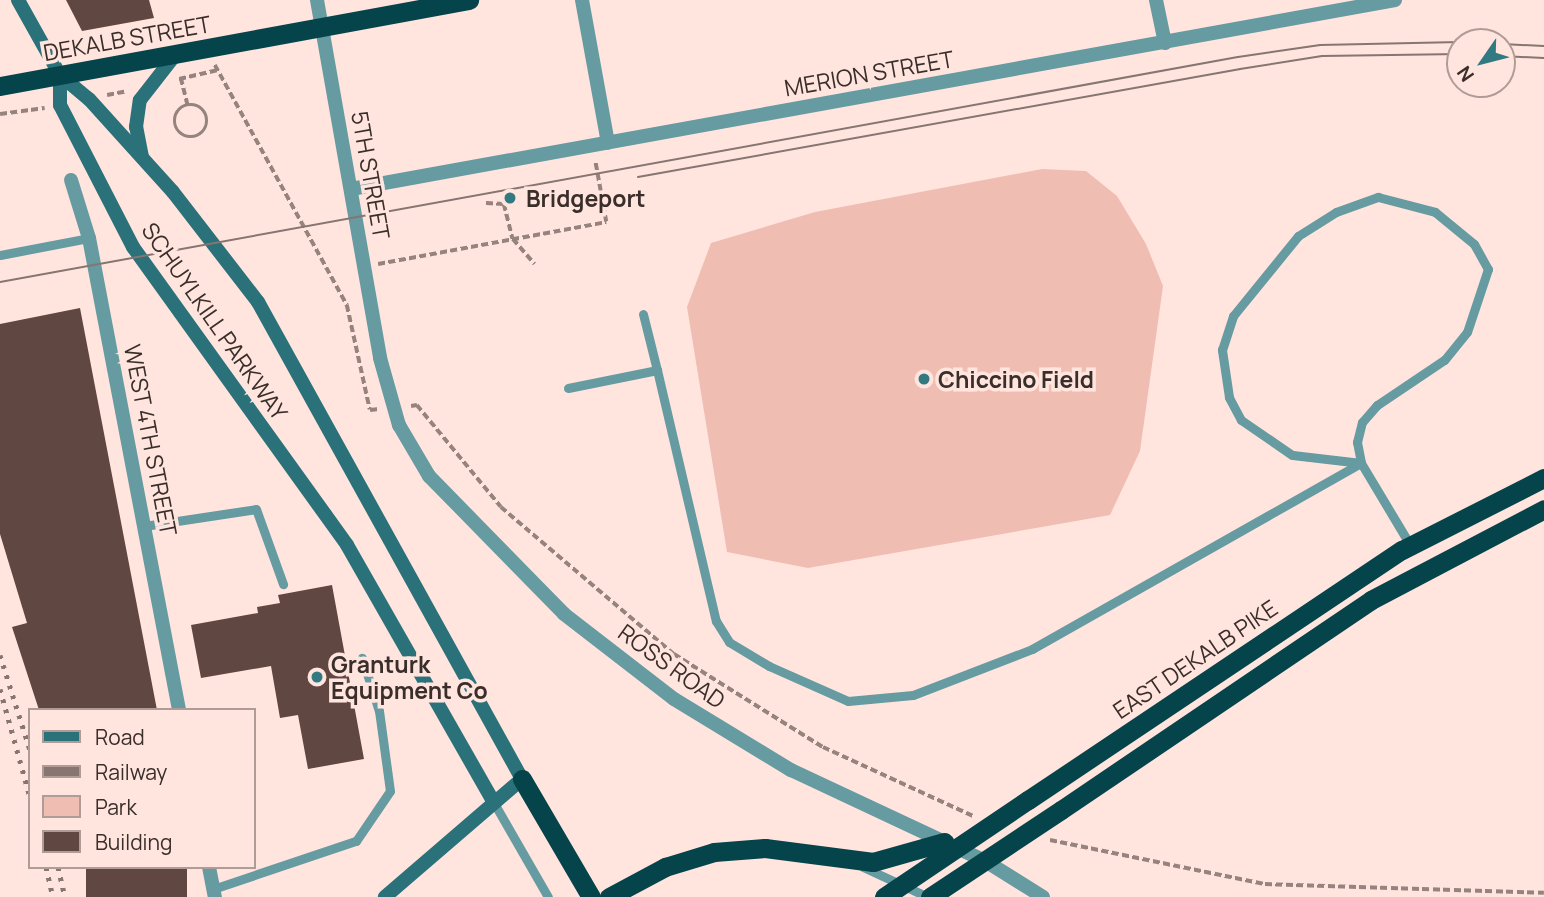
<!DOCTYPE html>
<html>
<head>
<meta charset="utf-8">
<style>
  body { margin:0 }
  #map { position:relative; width:1544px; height:897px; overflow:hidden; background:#ffe5de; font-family:Manrope,sans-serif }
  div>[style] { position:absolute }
  .green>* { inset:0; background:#f0bdb2 }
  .building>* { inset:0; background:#614741; transform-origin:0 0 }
  .path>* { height:3.5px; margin-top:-1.75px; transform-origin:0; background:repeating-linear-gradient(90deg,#96837e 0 7px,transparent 0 10.5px) }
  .path>.ring { margin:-1.75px; padding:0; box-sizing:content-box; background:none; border:3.5px solid #96837e; border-radius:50% }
  .service>* { height:9px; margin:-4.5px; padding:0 4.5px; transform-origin:4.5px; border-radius:4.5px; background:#659ba1 }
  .minor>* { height:14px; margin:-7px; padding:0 7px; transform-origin:7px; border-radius:7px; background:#659ba1 }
  .tertiary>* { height:14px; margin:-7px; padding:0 7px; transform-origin:7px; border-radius:7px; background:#659ba1 }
  .secondary>* { height:14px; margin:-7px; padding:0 7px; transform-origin:7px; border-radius:7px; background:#2b7179 }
  .trunk>* { height:19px; margin:-9.5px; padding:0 9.5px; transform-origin:9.5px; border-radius:9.5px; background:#04444a }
  .tram>* { height:2px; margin:-1px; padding:0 1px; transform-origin:1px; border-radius:1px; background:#867570 }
  .rail>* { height:5px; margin-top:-2.5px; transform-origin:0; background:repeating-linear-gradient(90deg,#867570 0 3.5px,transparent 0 10.5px) }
  .trunk-bridge>* { height:19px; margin:-9.5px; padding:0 9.5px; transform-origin:9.5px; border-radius:9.5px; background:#04444a }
  .dots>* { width:19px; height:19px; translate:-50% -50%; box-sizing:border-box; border:4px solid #ffe5de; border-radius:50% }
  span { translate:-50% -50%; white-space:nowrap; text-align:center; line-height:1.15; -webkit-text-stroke:7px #ffe5de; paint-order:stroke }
  .street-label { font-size:23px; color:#3a2e2b }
  .poi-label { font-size:23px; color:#3a2e2b; font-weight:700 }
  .left { translate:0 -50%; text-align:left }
  .legend { position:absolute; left:28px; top:708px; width:228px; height:161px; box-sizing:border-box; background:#ffe5de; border:2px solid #b09c96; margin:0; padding:9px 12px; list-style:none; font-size:21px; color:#3a2e2b }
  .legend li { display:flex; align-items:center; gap:14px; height:35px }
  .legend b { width:35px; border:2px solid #b09c96 }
  .north { position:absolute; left:1446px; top:28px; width:70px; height:70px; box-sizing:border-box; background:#ffe5de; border:2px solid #b09c96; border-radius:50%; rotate:235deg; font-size:19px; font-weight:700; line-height:28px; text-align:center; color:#3a2e2b }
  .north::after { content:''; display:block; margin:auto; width:24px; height:32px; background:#327a82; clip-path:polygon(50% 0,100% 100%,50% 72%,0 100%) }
</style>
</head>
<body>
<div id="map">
  <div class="green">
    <div style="clip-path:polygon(1042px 169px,1086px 171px,1117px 196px,1146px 244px,1163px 286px,1140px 451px,1110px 515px,808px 568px,727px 552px,687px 307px,711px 243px,815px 212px)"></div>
  </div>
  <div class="building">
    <div style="clip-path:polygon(66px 0,149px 0,154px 18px,82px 31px)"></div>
    <div style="clip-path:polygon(80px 308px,157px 710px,39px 710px,12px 627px,27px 623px,0 534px,0 324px)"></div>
    <div style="clip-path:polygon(332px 585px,364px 759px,308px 769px,298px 715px,280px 718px,271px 666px,201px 678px,191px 625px,258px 613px,257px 607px,280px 603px,278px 595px)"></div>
    <div style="left:86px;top:867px;width:101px;height:30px"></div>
  </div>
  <div class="path">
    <div style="left:215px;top:65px;width:274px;rotate:61.2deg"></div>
    <div style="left:347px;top:305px;width:107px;rotate:77.6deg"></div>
    <div style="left:370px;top:410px;width:9px;rotate:-6deg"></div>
    <div style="left:181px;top:78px;width:29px;rotate:76deg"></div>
    <div style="left:179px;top:79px;width:40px;rotate:-13deg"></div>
    <div style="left:107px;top:95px;width:20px;rotate:-11deg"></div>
    <div class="ring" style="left:175px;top:105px;width:28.5px;height:28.5px"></div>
    <div style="left:0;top:114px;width:45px;rotate:-7.6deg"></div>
    <div style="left:486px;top:203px;width:18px;rotate:3deg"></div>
    <div style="left:504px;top:204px;width:36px;rotate:76deg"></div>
    <div style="left:513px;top:239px;width:33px;rotate:49deg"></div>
    <div style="left:378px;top:264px;width:232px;rotate:-10.4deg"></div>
    <div style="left:606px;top:222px;width:62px;rotate:-100.2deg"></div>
    <div style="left:411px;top:406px;width:6px;rotate:-9deg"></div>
    <div style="left:417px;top:405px;width:132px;rotate:50.5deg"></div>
    <div style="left:501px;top:507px;width:227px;rotate:40.4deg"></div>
    <div style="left:674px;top:654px;width:176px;rotate:32deg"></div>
    <div style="left:823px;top:747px;width:165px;rotate:24.7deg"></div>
    <div style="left:1050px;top:840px;width:219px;rotate:11.6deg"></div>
    <div style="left:1265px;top:884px;width:279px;rotate:1.8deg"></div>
  </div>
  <div class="service">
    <div style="left:0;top:255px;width:91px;rotate:-10.8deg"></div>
    <div style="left:643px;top:314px;width:58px;rotate:76deg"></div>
    <div style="left:568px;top:388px;width:91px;rotate:-11.4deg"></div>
    <div style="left:657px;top:370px;width:258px;rotate:76.8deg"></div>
    <div style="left:716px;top:621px;width:25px;rotate:58deg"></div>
    <div style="left:729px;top:642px;width:47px;rotate:31deg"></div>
    <div style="left:769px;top:666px;width:86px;rotate:23.9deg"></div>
    <div style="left:848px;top:701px;width:65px;rotate:-5.3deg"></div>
    <div style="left:913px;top:695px;width:128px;rotate:-21.1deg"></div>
    <div style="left:1032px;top:649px;width:378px;rotate:-29.5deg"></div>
    <div style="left:1361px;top:463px;width:69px;rotate:-173.4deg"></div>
    <div style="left:1292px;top:455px;width:62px;rotate:-145.5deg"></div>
    <div style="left:1241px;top:420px;width:26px;rotate:-118deg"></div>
    <div style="left:1229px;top:397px;width:48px;rotate:-98.5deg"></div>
    <div style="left:1222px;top:350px;width:36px;rotate:-72deg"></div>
    <div style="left:1233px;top:316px;width:103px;rotate:-50.9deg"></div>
    <div style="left:1298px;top:236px;width:45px;rotate:-32.3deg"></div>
    <div style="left:1336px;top:212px;width:45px;rotate:-19.7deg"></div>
    <div style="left:1378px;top:197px;width:59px;rotate:14.7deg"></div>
    <div style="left:1435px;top:212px;width:50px;rotate:39.4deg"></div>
    <div style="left:1474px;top:244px;width:29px;rotate:61deg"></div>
    <div style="left:1488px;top:269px;width:66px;rotate:108.4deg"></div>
    <div style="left:1467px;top:332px;width:36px;rotate:129deg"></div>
    <div style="left:1444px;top:360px;width:81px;rotate:146.1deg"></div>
    <div style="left:1377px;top:405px;width:23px;rotate:131deg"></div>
    <div style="left:1362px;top:422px;width:21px;rotate:104deg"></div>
    <div style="left:1357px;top:442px;width:21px;rotate:79deg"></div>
    <div style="left:1361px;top:463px;width:96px;rotate:59.1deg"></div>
    <div style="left:144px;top:526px;width:113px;rotate:-8.6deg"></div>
    <div style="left:256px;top:509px;width:80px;rotate:70.2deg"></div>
    <div style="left:494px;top:803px;width:108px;rotate:60.1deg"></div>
    <div style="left:863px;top:867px;width:72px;rotate:24.8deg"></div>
    <div style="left:213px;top:889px;width:151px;rotate:-18.6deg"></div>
    <div style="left:356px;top:841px;width:60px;rotate:-55.8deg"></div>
    <div style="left:390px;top:791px;width:81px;rotate:-97.8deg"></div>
    <div style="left:379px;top:711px;width:56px;rotate:-107.8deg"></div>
  </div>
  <div class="minor">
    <div style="left:317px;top:0;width:28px;rotate:80deg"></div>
    <div style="left:582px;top:0;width:145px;rotate:79.7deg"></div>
    <div style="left:1156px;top:0;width:44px;rotate:78.2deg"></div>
    <div style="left:71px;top:180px;width:61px;rotate:72.8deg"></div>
    <div style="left:89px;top:238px;width:481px;rotate:79.2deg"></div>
    <div style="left:351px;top:189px;width:1061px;rotate:-10.26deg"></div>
    <div style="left:209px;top:867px;width:31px;rotate:79deg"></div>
  </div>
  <div class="tertiary">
    <div style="left:322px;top:28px;width:335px;rotate:80deg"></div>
    <div style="left:380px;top:358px;width:70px;rotate:74.2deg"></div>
    <div style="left:399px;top:425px;width:59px;rotate:59.5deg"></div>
    <div style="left:429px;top:476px;width:193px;rotate:45.6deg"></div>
    <div style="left:564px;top:614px;width:139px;rotate:37.7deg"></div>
    <div style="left:674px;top:699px;width:137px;rotate:31.3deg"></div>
    <div style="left:791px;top:770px;width:217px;rotate:25.1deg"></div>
    <div style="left:987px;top:862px;width:66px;rotate:32deg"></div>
  </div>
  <div class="secondary">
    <div style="left:18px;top:0;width:86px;rotate:60.8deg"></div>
    <div style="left:60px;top:75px;width:38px;rotate:40deg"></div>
    <div style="left:89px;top:99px;width:125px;rotate:47.9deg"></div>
    <div style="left:173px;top:192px;width:139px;rotate:52.3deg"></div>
    <div style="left:258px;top:302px;width:545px;rotate:61.04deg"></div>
    <div style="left:522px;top:779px;width:181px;rotate:139.3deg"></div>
    <div style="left:60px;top:75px;width:30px;rotate:90deg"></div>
    <div style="left:60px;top:105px;width:160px;rotate:62.8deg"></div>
    <div style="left:133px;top:247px;width:367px;rotate:54.3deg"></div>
    <div style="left:347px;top:545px;width:297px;rotate:60.3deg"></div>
    <div style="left:142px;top:157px;width:31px;rotate:-101deg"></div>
    <div style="left:136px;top:127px;width:27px;rotate:-82deg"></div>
    <div style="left:140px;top:100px;width:58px;rotate:-52deg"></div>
  </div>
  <div class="trunk">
    <div style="left:0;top:86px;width:477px;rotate:-10.4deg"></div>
    <div style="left:522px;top:779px;width:137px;rotate:59.7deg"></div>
    <div style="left:1028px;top:800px;width:450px;rotate:-33.8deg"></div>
    <div style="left:1402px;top:550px;width:159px;rotate:-26.9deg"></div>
    <div style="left:1061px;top:810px;width:374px;rotate:-34.1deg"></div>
    <div style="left:1371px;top:600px;width:195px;rotate:-27.7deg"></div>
    <div style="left:609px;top:897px;width:64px;rotate:-28.2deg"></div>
    <div style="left:665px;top:867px;width:51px;rotate:-17deg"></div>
    <div style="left:714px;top:852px;width:51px;rotate:-4.5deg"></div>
    <div style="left:765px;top:848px;width:109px;rotate:7.4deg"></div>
    <div style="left:873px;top:862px;width:74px;rotate:-15.7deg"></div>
  </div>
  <div class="tram">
    <div style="left:1502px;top:44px;width:42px;rotate:2.7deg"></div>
    <div style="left:1502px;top:56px;width:42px;rotate:2.7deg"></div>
    <div style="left:638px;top:177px;width:612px;rotate:-10.17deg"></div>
    <div style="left:1240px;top:69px;width:83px;rotate:-9deg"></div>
    <div style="left:1322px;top:56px;width:138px;rotate:-0.8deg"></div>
    <div style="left:0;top:282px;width:1258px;rotate:-10.3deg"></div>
    <div style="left:1238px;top:57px;width:83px;rotate:-8.3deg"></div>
    <div style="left:1320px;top:45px;width:140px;rotate:-1.2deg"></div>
  </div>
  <div class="rail">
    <div style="left:0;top:655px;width:100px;rotate:72.5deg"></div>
    <div style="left:0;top:689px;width:112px;rotate:74.5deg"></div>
    <div style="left:46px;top:867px;width:31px;rotate:77deg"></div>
    <div style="left:58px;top:867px;width:31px;rotate:77deg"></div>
  </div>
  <div class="trunk-bridge">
    <div style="left:884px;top:897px;width:174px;rotate:-34deg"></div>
    <div style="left:930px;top:897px;width:157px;rotate:-33.6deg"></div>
  </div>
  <div class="dots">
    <div style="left:510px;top:198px;background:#327a82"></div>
    <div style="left:924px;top:379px;background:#327a82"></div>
    <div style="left:317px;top:677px;background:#327a82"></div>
  </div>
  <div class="street-label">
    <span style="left:127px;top:38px;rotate:-10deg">DEKALB STREET</span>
    <span style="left:869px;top:73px;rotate:-10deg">MERION STREET</span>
    <span style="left:371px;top:175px;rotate:80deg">5TH STREET</span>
    <span style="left:215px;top:321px;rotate:55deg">SCHUYLKILL PARKWAY</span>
    <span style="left:151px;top:440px;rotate:79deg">WEST 4TH STREET</span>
    <span style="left:1195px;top:659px;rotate:-34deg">EAST DEKALB PIKE</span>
    <span style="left:672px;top:666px;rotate:36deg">ROSS ROAD</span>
  </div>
  <div class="poi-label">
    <span class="left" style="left:526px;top:198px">Bridgeport</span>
    <span class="left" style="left:938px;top:379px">Chiccino Field</span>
    <span class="left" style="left:331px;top:677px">Granturk<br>Equipment Co</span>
  </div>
  <ul class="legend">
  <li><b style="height:9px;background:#2b7179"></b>Road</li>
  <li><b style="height:9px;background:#867570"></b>Railway</li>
  <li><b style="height:19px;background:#f0bdb2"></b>Park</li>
  <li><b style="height:19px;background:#614741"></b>Building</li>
  </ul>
  <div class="north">N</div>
</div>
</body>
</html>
